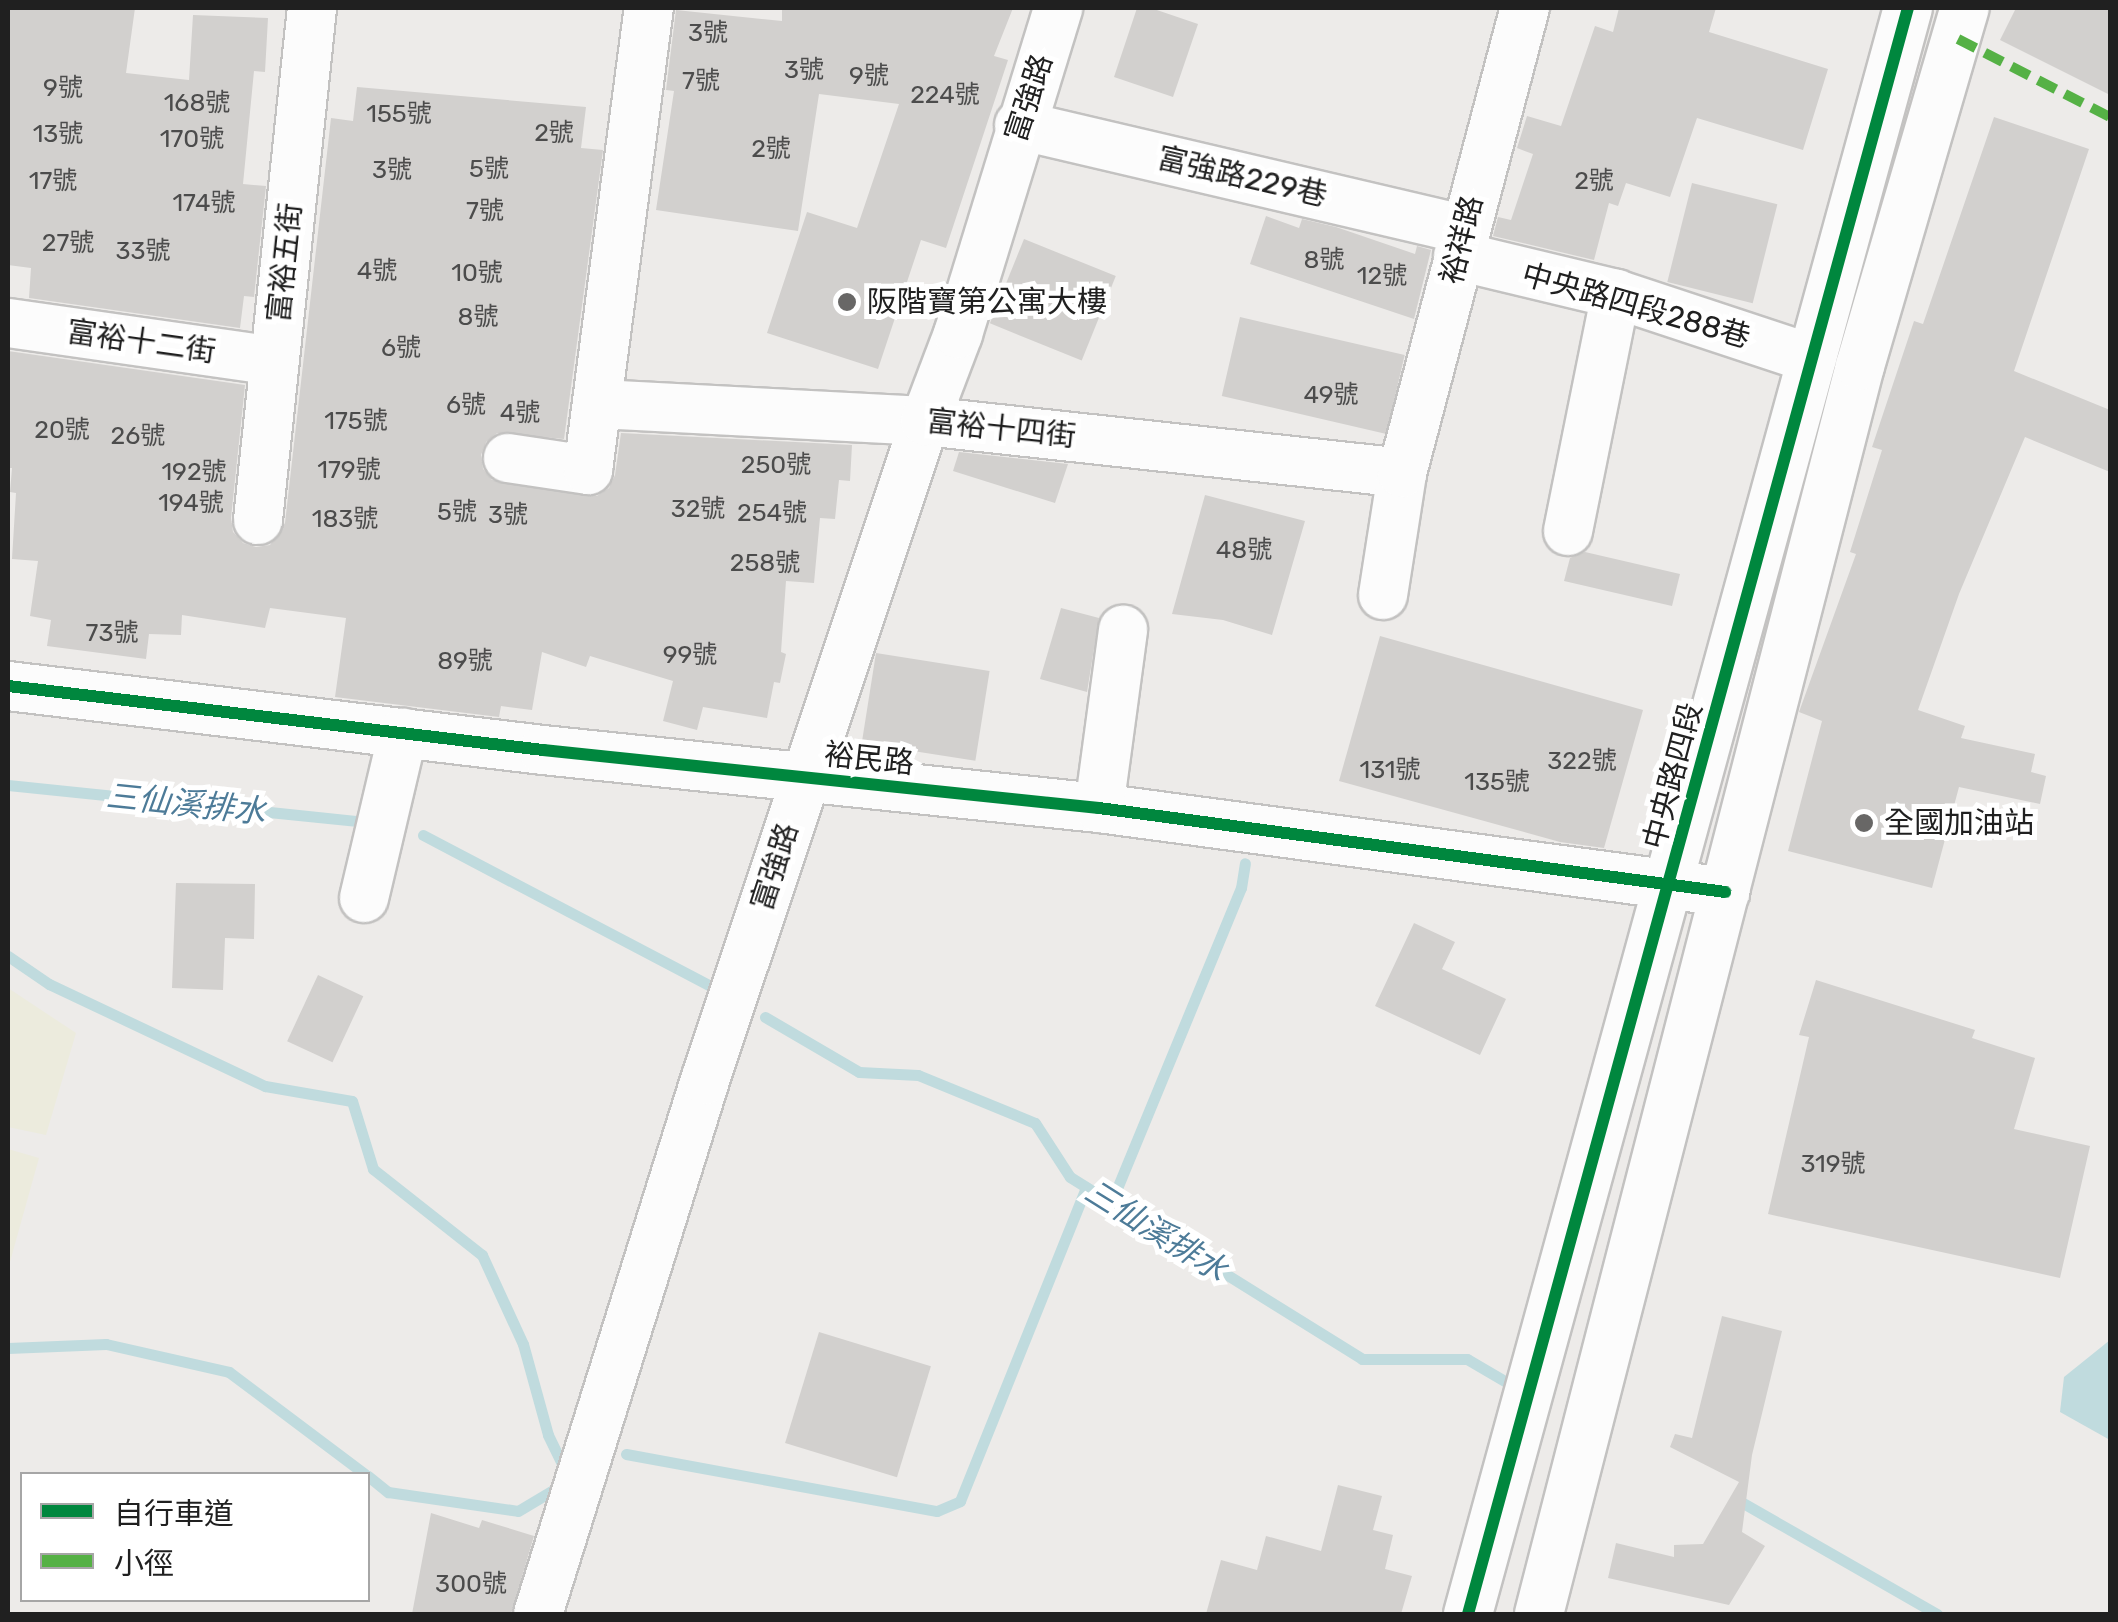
<!DOCTYPE html>
<html>
<head>
<meta charset="utf-8">
<style>
  body { margin:0 }
  #map { position:relative; width:2118px; height:1622px; overflow:hidden; background:#edebe9; font-family:Rubik,"Noto Sans TC",sans-serif }
  div>[style] { position:absolute }
  .farmland>* { inset:0; background:#ecebdd }
  .water>* { inset:0; background:#c0dbde }
  .stream>* { height:11px; margin:-5.5px; padding:0 5.5px; transform-origin:5.5px; border-radius:5.5px; background:#c0dbde }
  .building>* { inset:0; background:#d2d0ce; transform-origin:0 0 }
  .roads { filter:drop-shadow(2px 0 #c3c2c1) drop-shadow(-2px 0 #c3c2c1) drop-shadow(0 2px #c3c2c1) drop-shadow(0 -2px #c3c2c1) }
  .minor>* { height:48px; margin:-24px; padding:0 24px; transform-origin:24px; border-radius:24px; background:#fcfcfc }
  .quiet>* { height:10px; margin-top:-5px; transform-origin:0; background:repeating-linear-gradient(90deg,#55b145 0 20px,transparent 0 30px) }
  .cycleway>* { height:12px; margin:-6px; padding:0 6px; transform-origin:6px; border-radius:6px; background:#00873e }
  .dots>* { width:28px; height:28px; translate:-50% -50%; box-sizing:border-box; border:5px solid #fff; border-radius:50% }
  span { translate:-50% -50%; white-space:nowrap; text-align:center; line-height:1.15; -webkit-text-stroke:10px #fff; paint-order:stroke }
  .number-label { font-size:25px; color:#4c4c4c }
  .number-label span { -webkit-text-stroke-width:0 }
  .street-label { font-size:30px; color:#202020 }
  .poi-label { font-size:30px; color:#202020 }
  .left { translate:0 -50%; text-align:left }
  .water-label { font-size:32px; color:#4d7b98; font-style:italic }
  .frame { position:absolute; inset:0; border:10px solid #202020; pointer-events:none }
  .legend { position:absolute; left:20px; top:1472px; width:350px; height:130px; box-sizing:border-box; background:#fff; border:2px solid #a6a6a6; margin:0; padding:12px 18px; list-style:none; font-size:30px; color:#202020 }
  .legend li { display:flex; align-items:center; gap:20px; height:50px }
  .legend b { width:50px; border:2px solid #a6a6a6 }
</style>
</head>
<body>
<div id="map">
  <div class="farmland">
    <div style="clip-path:polygon(8px 988px,76px 1033px,46px 1135px,8px 1127px)"></div>
    <div style="clip-path:polygon(8px 1149px,39px 1158px,8px 1269px)"></div>
  </div>
  <div class="water">
    <div style="clip-path:polygon(2110px 1340px,2110px 1440px,2060px 1412px,2064px 1377px)"></div>
  </div>
  <div class="stream">
    <div style="left:8px;top:785px;width:359px;rotate:5.9deg"></div>
    <div style="left:423px;top:835px;width:331px;rotate:27.7deg"></div>
    <div style="left:8px;top:956px;width:50px;rotate:34.3deg"></div>
    <div style="left:49px;top:984px;width:239px;rotate:25.3deg"></div>
    <div style="left:265px;top:1086px;width:88px;rotate:9.8deg"></div>
    <div style="left:352px;top:1101px;width:71px;rotate:72.8deg"></div>
    <div style="left:373px;top:1169px;width:139px;rotate:38.3deg"></div>
    <div style="left:482px;top:1255px;width:98px;rotate:65.3deg"></div>
    <div style="left:523px;top:1344px;width:94px;rotate:74.6deg"></div>
    <div style="left:548px;top:1435px;width:41px;rotate:64.1deg"></div>
    <div style="left:765px;top:1017px;width:109px;rotate:30.3deg"></div>
    <div style="left:859px;top:1072px;width:59px;rotate:2.9deg"></div>
    <div style="left:918px;top:1075px;width:126px;rotate:22.3deg"></div>
    <div style="left:1035px;top:1123px;width:64px;rotate:57.1deg"></div>
    <div style="left:1070px;top:1177px;width:344px;rotate:31.9deg"></div>
    <div style="left:1362px;top:1359px;width:105px"></div>
    <div style="left:1467px;top:1359px;width:53px;rotate:30.4deg"></div>
    <div style="left:1111px;top:1203px;width:341px;rotate:-67.6deg"></div>
    <div style="left:1241px;top:888px;width:25px;rotate:-81deg"></div>
    <div style="left:8px;top:1348px;width:98px;rotate:-2.3deg"></div>
    <div style="left:106px;top:1344px;width:126px;rotate:12.8deg"></div>
    <div style="left:229px;top:1372px;width:170px;rotate:36.9deg"></div>
    <div style="left:626px;top:1454px;width:316px;rotate:10.4deg"></div>
    <div style="left:937px;top:1511px;width:25px;rotate:-23deg"></div>
    <div style="left:960px;top:1501px;width:338px;rotate:-68.1deg"></div>
    <div style="left:368px;top:1476px;width:26px;rotate:39deg"></div>
    <div style="left:388px;top:1492px;width:131px;rotate:8.3deg"></div>
    <div style="left:518px;top:1511px;width:55px;rotate:-30.8deg"></div>
    <div style="left:1736px;top:1499px;width:232px;rotate:29.8deg"></div>
  </div>
  <div class="building">
    <div style="clip-path:polygon(8px 8px,135px 8px,126px 73px,189px 80px,193px 15px,268px 18px,265px 72px,254px 71px,243px 184px,266px 186px,254px 297px,244px 296px,240px 328px,29px 298px,31px 268px,8px 265px)"></div>
    <div style="clip-path:polygon(782px 8px,1013px 8px,994px 56px,1008px 60px,946px 248px,921px 240px,878px 369px,767px 333px,807px 212px,857px 228px,899px 104px,819px 94px,798px 231px,656px 210px,674px 91px,666px 90px,676px 10px,782px 21px)"></div>
    <div style="clip-path:polygon(1137px 8px,1151px 8px,1198px 24px,1173px 97px,1114px 77px)"></div>
    <div style="clip-path:polygon(1619px 8px,1716px 8px,1709px 32px,1828px 69px,1803px 150px,1697px 118px,1670px 197px,1626px 183px,1618px 206px,1609px 203px,1594px 260px,1493px 236px,1498px 217px,1511px 220px,1533px 154px,1517px 148px,1527px 116px,1561px 126px,1595px 26px,1613px 32px)"></div>
    <div style="clip-path:polygon(2016px 8px,2110px 8px,2110px 95px,2000px 40px)"></div>
    <div style="clip-path:polygon(357px 87px,586px 107px,581px 148px,603px 150px,564px 439px,497px 433px,486px 442px,481px 455px,483px 469px,492px 480px,597px 496px,609px 488px,615px 475px,621px 433px,852px 445px,850px 481px,839px 480px,835px 519px,820px 518px,814px 583px,786px 581px,781px 652px,786px 654px,780px 683px,774px 682px,767px 718px,703px 707px,697px 730px,663px 721px,673px 681px,590px 656px,586px 667px,542px 652px,532px 710px,501px 706px,499px 717px,335px 697px,346px 618px,270px 608px,265px 628px,182px 615px,181px 635px,149px 634px,146px 659px,47px 646px,51px 620px,30px 616px,38px 561px,12px 559px,16px 493px,10px 492px,12px 468px,8px 468px,8px 351px,245px 385px,231px 518px,233px 532px,243px 543px,256px 547px,270px 545px,285px 523px,331px 118px,353px 121px)"></div>
    <div style="clip-path:polygon(1994px 117px,2089px 149px,2014px 371px,2110px 410px,2110px 472px,2025px 437px,1959px 594px,1918px 710px,1965px 726px,1961px 738px,2035px 754px,2031px 772px,2046px 776px,2040px 804px,1959px 787px,1932px 888px,1788px 851px,1822px 721px,1799px 712px,1856px 554px,1850px 552px,1882px 450px,1872px 447px,1914px 321px,1923px 324px)"></div>
    <div style="left:1692px;top:183px;width:88px;height:102px;rotate:14deg"></div>
    <div style="clip-path:polygon(1266px 216px,1299px 228px,1302px 219px,1336px 227px,1415px 254px,1417px 246px,1431px 250px,1414px 319px,1250px 264px)"></div>
    <div style="left:1024px;top:239px;width:99px;height:91px;rotate:22deg"></div>
    <div style="left:1240px;top:317px;width:169px;height:81px;rotate:13deg"></div>
    <div style="clip-path:polygon(959px 452px,1068px 464px,1055px 503px,953px 471px)"></div>
    <div style="clip-path:polygon(1205px 495px,1305px 521px,1272px 635px,1223px 620px,1172px 614px)"></div>
    <div style="clip-path:polygon(1585px 552px,1680px 574px,1672px 606px,1564px 581px,1570px 558px)"></div>
    <div style="clip-path:polygon(1061px 608px,1099px 618px,1087px 692px,1040px 679px)"></div>
    <div style="clip-path:polygon(1380px 636px,1643px 710px,1604px 848px,1560px 842px,1339px 781px)"></div>
    <div style="left:876px;top:653px;width:115px;height:91px;rotate:9deg"></div>
    <div style="clip-path:polygon(176px 883px,255px 884px,254px 939px,225px 938px,223px 990px,172px 988px)"></div>
    <div style="clip-path:polygon(1414px 923px,1455px 942px,1442px 969px,1506px 999px,1480px 1055px,1375px 1006px)"></div>
    <div style="left:318px;top:975px;width:50px;height:73px;rotate:25deg"></div>
    <div style="clip-path:polygon(1816px 980px,1975px 1030px,1972px 1038px,2035px 1058px,2014px 1129px,2090px 1146px,2060px 1278px,1768px 1214px,1809px 1037px,1799px 1035px)"></div>
    <div style="clip-path:polygon(1722px 1316px,1782px 1331px,1752px 1455px,1742px 1532px,1765px 1546px,1729px 1605px,1608px 1578px,1616px 1543px,1674px 1557px,1674px 1545px,1703px 1544px,1739px 1482px,1670px 1447px,1675px 1434px,1692px 1438px)"></div>
    <div style="left:819px;top:1332px;width:117px;height:116px;rotate:17deg"></div>
    <div style="clip-path:polygon(1338px 1485px,1382px 1496px,1373px 1530px,1393px 1535px,1385px 1569px,1412px 1576px,1401px 1614px,1206px 1614px,1221px 1560px,1257px 1570px,1266px 1536px,1321px 1551px)"></div>
    <div style="clip-path:polygon(431px 1513px,479px 1528px,482px 1520px,534px 1536px,511px 1614px,412px 1614px)"></div>
  </div>
  <div class="roads">
    <div class="minor">
      <div style="left:1019px;top:125px;width:457px;rotate:13.2deg"></div>
      <div style="left:1458px;top:256px;width:163px;rotate:13.5deg"></div>
      <div style="left:1616px;top:294px;width:206px;rotate:18.3deg"></div>
      <div style="left:8px;top:323px;width:269px;rotate:8.1deg"></div>
      <div style="left:599px;top:404px;width:326px;rotate:3deg"></div>
      <div style="left:925px;top:421px;width:480px;rotate:6.2deg"></div>
      <div style="left:508px;top:458px;width:81px;rotate:8.5deg"></div>
      <div style="left:588px;top:470px;width:466px;rotate:-82.5deg"></div>
      <div style="left:258px;top:520px;width:515px;rotate:-83.98deg"></div>
      <div style="left:1568px;top:531px;width:242px;rotate:-78.6deg"></div>
      <div style="left:1383px;top:595px;width:123px;rotate:-81.1deg"></div>
      <div style="left:1402px;top:473px;width:481px;rotate:-75.2deg"></div>
      <div style="left:8px;top:686px;width:539px;rotate:6.82deg"></div>
      <div style="left:543px;top:750px;width:559px;rotate:5.96deg"></div>
      <div style="left:1099px;top:808px;width:632px;rotate:7.64deg"></div>
      <div style="left:1099px;top:808px;width:180px;rotate:-82.3deg"></div>
      <div style="left:364px;top:898px;width:170px;rotate:-76.7deg"></div>
      <div style="left:538px;top:1614px;width:560px;rotate:-72.63deg"></div>
      <div style="left:705px;top:1080px;width:695px;rotate:-71.54deg"></div>
      <div style="left:925px;top:421px;width:93px;rotate:-69.2deg"></div>
      <div style="left:958px;top:334px;width:341px;rotate:-72.9deg"></div>
      <div style="left:1468px;top:1614px;width:1665px;rotate:-74.68deg"></div>
      <div style="left:1539px;top:1614px;width:1289px;rotate:-75.58deg"></div>
      <div style="left:1860px;top:366px;width:373px;rotate:-73.7deg"></div>
    </div>
  </div>
  <div class="quiet">
    <div style="left:1958px;top:39px;width:171px;rotate:27.2deg"></div>
  </div>
  <div class="cycleway">
    <div style="left:8px;top:686px;width:539px;rotate:6.82deg"></div>
    <div style="left:543px;top:750px;width:559px;rotate:5.96deg"></div>
    <div style="left:1099px;top:808px;width:632px;rotate:7.64deg"></div>
    <div style="left:1468px;top:1614px;width:1665px;rotate:-74.68deg"></div>
  </div>
  <div class="dots">
    <div style="left:847px;top:302px;background:#686766"></div>
    <div style="left:1864px;top:823px;background:#686766"></div>
  </div>
  <div class="number-label">
    <span style="left:708px;top:33px">3號</span>
    <span style="left:804px;top:70px">3號</span>
    <span style="left:869px;top:76px">9號</span>
    <span style="left:701px;top:81px">7號</span>
    <span style="left:63px;top:88px">9號</span>
    <span style="left:945px;top:95px">224號</span>
    <span style="left:197px;top:103px">168號</span>
    <span style="left:399px;top:114px">155號</span>
    <span style="left:554px;top:133px">2號</span>
    <span style="left:58px;top:134px">13號</span>
    <span style="left:192px;top:139px">170號</span>
    <span style="left:771px;top:149px">2號</span>
    <span style="left:489px;top:169px">5號</span>
    <span style="left:392px;top:170px">3號</span>
    <span style="left:53px;top:181px">17號</span>
    <span style="left:1594px;top:181px">2號</span>
    <span style="left:204px;top:203px">174號</span>
    <span style="left:485px;top:211px">7號</span>
    <span style="left:68px;top:243px">27號</span>
    <span style="left:143px;top:251px">33號</span>
    <span style="left:1324px;top:260px">8號</span>
    <span style="left:377px;top:271px">4號</span>
    <span style="left:477px;top:273px">10號</span>
    <span style="left:1382px;top:276px">12號</span>
    <span style="left:478px;top:317px">8號</span>
    <span style="left:401px;top:348px">6號</span>
    <span style="left:1331px;top:395px">49號</span>
    <span style="left:466px;top:405px">6號</span>
    <span style="left:520px;top:413px">4號</span>
    <span style="left:356px;top:421px">175號</span>
    <span style="left:62px;top:430px">20號</span>
    <span style="left:138px;top:436px">26號</span>
    <span style="left:776px;top:465px">250號</span>
    <span style="left:349px;top:470px">179號</span>
    <span style="left:194px;top:472px">192號</span>
    <span style="left:191px;top:503px">194號</span>
    <span style="left:698px;top:509px">32號</span>
    <span style="left:457px;top:512px">5號</span>
    <span style="left:772px;top:513px">254號</span>
    <span style="left:508px;top:515px">3號</span>
    <span style="left:345px;top:519px">183號</span>
    <span style="left:1244px;top:550px">48號</span>
    <span style="left:765px;top:563px">258號</span>
    <span style="left:112px;top:633px">73號</span>
    <span style="left:690px;top:655px">99號</span>
    <span style="left:465px;top:661px">89號</span>
    <span style="left:1582px;top:761px">322號</span>
    <span style="left:1390px;top:770px">131號</span>
    <span style="left:1497px;top:782px">135號</span>
    <span style="left:1833px;top:1164px">319號</span>
    <span style="left:471px;top:1584px">300號</span>
  </div>
  <div class="street-label">
    <span style="left:1029px;top:98px;rotate:-72deg">富強路</span>
    <span style="left:1242px;top:177px;rotate:13deg">富強路229巷</span>
    <span style="left:1462px;top:240px;rotate:-76deg">裕祥路</span>
    <span style="left:285px;top:263px;rotate:-84deg">富裕五街</span>
    <span style="left:1636px;top:306px;rotate:16deg">中央路四段288巷</span>
    <span style="left:141px;top:342px;rotate:8deg">富裕十二街</span>
    <span style="left:1001px;top:429px;rotate:6deg">富裕十四街</span>
    <span style="left:869px;top:759px;rotate:6deg">裕民路</span>
    <span style="left:1673px;top:776px;rotate:-75deg">中央路四段</span>
    <span style="left:775px;top:867px;rotate:-72deg">富強路</span>
  </div>
  <div class="poi-label">
    <span class="left" style="left:867px;top:302px">阪階寶第公寓大樓</span>
    <span class="left" style="left:1884px;top:823px">全國加油站</span>
  </div>
  <div class="water-label">
    <span style="left:186px;top:804px;rotate:6deg">三仙溪排水</span>
    <span style="left:1156px;top:1231px;rotate:32deg">三仙溪排水</span>
  </div>
  <div class="frame"></div>
  <ul class="legend">
  <li><b style="height:12px;background:#00873e"></b>自行車道</li>
  <li><b style="height:12px;background:#55b145"></b>小徑</li>
  </ul>
</div>
</body>
</html>
